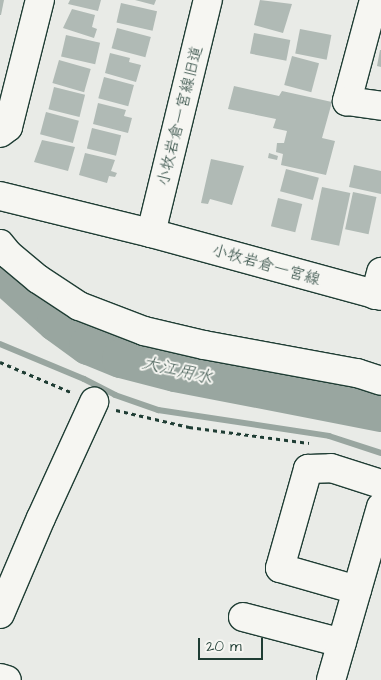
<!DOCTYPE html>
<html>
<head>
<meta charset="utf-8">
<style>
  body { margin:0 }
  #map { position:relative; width:381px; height:680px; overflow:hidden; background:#e9ebe7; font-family:"Architects Daughter","Klee One",sans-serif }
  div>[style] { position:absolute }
  .stream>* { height:6px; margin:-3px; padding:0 3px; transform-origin:3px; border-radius:3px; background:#99a6a0 }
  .river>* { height:39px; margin:-19.5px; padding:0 19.5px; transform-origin:19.5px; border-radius:19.5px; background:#99a6a0 }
  .building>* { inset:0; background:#b0bab5; transform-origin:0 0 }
  .path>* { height:3px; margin-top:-1.5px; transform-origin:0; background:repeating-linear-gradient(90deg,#1f3d34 0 4px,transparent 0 8px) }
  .roads { filter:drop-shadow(1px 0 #1f3d34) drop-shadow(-1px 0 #1f3d34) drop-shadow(0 1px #1f3d34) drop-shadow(0 -1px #1f3d34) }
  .minor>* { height:28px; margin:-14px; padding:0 14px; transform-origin:14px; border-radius:14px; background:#f6f6f2 }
  .major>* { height:28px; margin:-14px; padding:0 14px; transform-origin:14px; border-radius:14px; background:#f6f6f2 }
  span { translate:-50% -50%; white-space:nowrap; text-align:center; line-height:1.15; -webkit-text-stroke:4px #f6f6f2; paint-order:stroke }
  .street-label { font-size:16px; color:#1f3d34 }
  .water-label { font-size:18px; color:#445c54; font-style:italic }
  .scale { position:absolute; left:198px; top:638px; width:65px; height:22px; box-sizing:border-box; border:2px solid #1f3d34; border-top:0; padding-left:6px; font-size:15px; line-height:18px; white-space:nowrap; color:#1f3d34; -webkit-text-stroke:4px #f6f6f2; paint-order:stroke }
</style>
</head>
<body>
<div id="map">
  <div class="stream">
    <div style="left:0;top:344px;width:91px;rotate:22.6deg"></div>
    <div style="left:84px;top:379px;width:35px;rotate:27deg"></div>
    <div style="left:115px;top:395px;width:46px;rotate:19.2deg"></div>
    <div style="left:158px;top:410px;width:173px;rotate:8.6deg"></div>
    <div style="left:329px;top:436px;width:55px;rotate:18.1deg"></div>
  </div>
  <div class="river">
    <div style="left:0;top:272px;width:75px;rotate:41.8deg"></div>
    <div style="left:56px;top:322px;width:39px;rotate:36deg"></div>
    <div style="left:88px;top:345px;width:35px;rotate:22deg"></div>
    <div style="left:121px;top:358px;width:56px;rotate:14.5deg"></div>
    <div style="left:175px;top:372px;width:210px;rotate:11deg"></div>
  </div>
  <div class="building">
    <div style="clip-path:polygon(0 0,4px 0,1px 15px,0 15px)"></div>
    <div style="clip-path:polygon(70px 0,101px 0,98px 11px,68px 4px)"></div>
    <div style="clip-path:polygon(135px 0,156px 0,154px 5px)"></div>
    <div style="clip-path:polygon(260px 0,292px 4px,283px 33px,254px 25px)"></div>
    <div style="left:121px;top:3px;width:37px;height:20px;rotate:13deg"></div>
    <div style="clip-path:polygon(72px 9px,95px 15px,92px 27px,97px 29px,94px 38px,63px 28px)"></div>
    <div style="left:117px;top:28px;width:35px;height:21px;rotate:15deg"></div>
    <div style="left:300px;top:29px;width:32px;height:25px;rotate:11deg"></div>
    <div style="left:254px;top:33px;width:37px;height:21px;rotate:11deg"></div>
    <div style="left:66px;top:35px;width:35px;height:22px;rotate:13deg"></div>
    <div style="clip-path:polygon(380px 50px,381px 50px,381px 67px,377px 66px)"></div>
    <div style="clip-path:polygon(110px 53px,130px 58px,129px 62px,141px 65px,136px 82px,105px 73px)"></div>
    <div style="left:292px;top:56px;width:28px;height:30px;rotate:15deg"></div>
    <div style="left:59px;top:60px;width:33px;height:24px;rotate:16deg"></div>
    <div style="left:104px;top:77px;width:31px;height:22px;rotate:15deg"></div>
    <div style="clip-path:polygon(234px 86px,279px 96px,282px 91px,332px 102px,322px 138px,335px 141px,326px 175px,281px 165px,283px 154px,276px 152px,277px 143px,284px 143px,287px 131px,273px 128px,276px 119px,228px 109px)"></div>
    <div style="left:54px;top:87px;width:32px;height:23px;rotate:14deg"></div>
    <div style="clip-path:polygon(98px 103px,126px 110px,124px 116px,132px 118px,128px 133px,93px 124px)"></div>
    <div style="left:46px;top:112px;width:34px;height:23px;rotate:15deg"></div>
    <div style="left:92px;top:128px;width:30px;height:21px;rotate:14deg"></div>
    <div style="clip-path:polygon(42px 140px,75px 147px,68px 171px,34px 162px)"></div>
    <div style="clip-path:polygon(85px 153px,115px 160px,111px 171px,117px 173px,115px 177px,109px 176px,107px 183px,79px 175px)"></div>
    <div style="clip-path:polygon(269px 153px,278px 156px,277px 160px,268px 158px)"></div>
    <div style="clip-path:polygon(211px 159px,244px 166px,232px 205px,210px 199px,208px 204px,201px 203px)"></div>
    <div style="clip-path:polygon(354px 165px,381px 171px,381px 194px,349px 187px)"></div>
    <div style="left:286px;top:169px;width:34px;height:23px;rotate:15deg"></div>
    <div style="left:322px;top:187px;width:29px;height:54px;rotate:12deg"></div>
    <div style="left:353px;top:192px;width:24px;height:38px;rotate:12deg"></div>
    <div style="left:278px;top:198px;width:25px;height:29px;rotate:14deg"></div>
  </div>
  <div class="path">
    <div style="left:0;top:362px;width:79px;rotate:23deg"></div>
    <div style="left:116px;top:410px;width:75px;rotate:13.1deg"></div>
    <div style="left:189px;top:427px;width:121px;rotate:7.6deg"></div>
  </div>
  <div class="roads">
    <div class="minor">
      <div style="left:374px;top:0;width:105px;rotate:105deg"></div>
      <div style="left:347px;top:101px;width:34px;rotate:8deg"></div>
      <div style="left:0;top:133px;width:10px;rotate:-37deg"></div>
      <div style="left:8px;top:127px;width:131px;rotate:-75.9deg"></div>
      <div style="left:151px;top:233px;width:240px;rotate:-76.3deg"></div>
      <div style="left:0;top:244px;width:13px;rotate:51deg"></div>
      <div style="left:8px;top:254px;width:39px;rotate:40deg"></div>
      <div style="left:38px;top:279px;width:49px;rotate:33.4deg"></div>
      <div style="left:79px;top:306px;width:70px;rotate:21deg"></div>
      <div style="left:144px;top:331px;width:62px;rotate:13.1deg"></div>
      <div style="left:204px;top:345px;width:156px;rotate:10.4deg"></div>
      <div style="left:357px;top:373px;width:25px;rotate:18deg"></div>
      <div style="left:375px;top:295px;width:24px;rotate:-75deg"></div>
      <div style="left:357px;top:590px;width:80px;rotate:-164.1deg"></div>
      <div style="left:280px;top:568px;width:103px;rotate:-74.2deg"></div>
      <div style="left:308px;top:469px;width:23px;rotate:-2deg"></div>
      <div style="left:331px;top:468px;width:52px;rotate:17.7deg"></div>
      <div style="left:0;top:614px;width:104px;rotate:-66.9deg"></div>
      <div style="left:41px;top:518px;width:128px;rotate:-65.4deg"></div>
      <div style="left:243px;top:617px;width:102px;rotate:14.7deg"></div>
      <div style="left:0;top:678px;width:7px;rotate:16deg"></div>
      <div style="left:331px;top:680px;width:180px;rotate:-73.9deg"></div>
    </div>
    <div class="major">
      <div style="left:0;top:196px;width:155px;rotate:13.8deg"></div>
      <div style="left:151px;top:233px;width:238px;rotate:15.3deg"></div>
    </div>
  </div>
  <div class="street-label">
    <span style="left:180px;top:116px;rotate:-76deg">小牧岩倉一宮線旧道</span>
    <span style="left:266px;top:265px;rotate:16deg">小牧岩倉一宮線</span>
  </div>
  <div class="water-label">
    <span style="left:177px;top:371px;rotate:13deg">大江用水</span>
  </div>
  <div class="scale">20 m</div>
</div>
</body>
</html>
